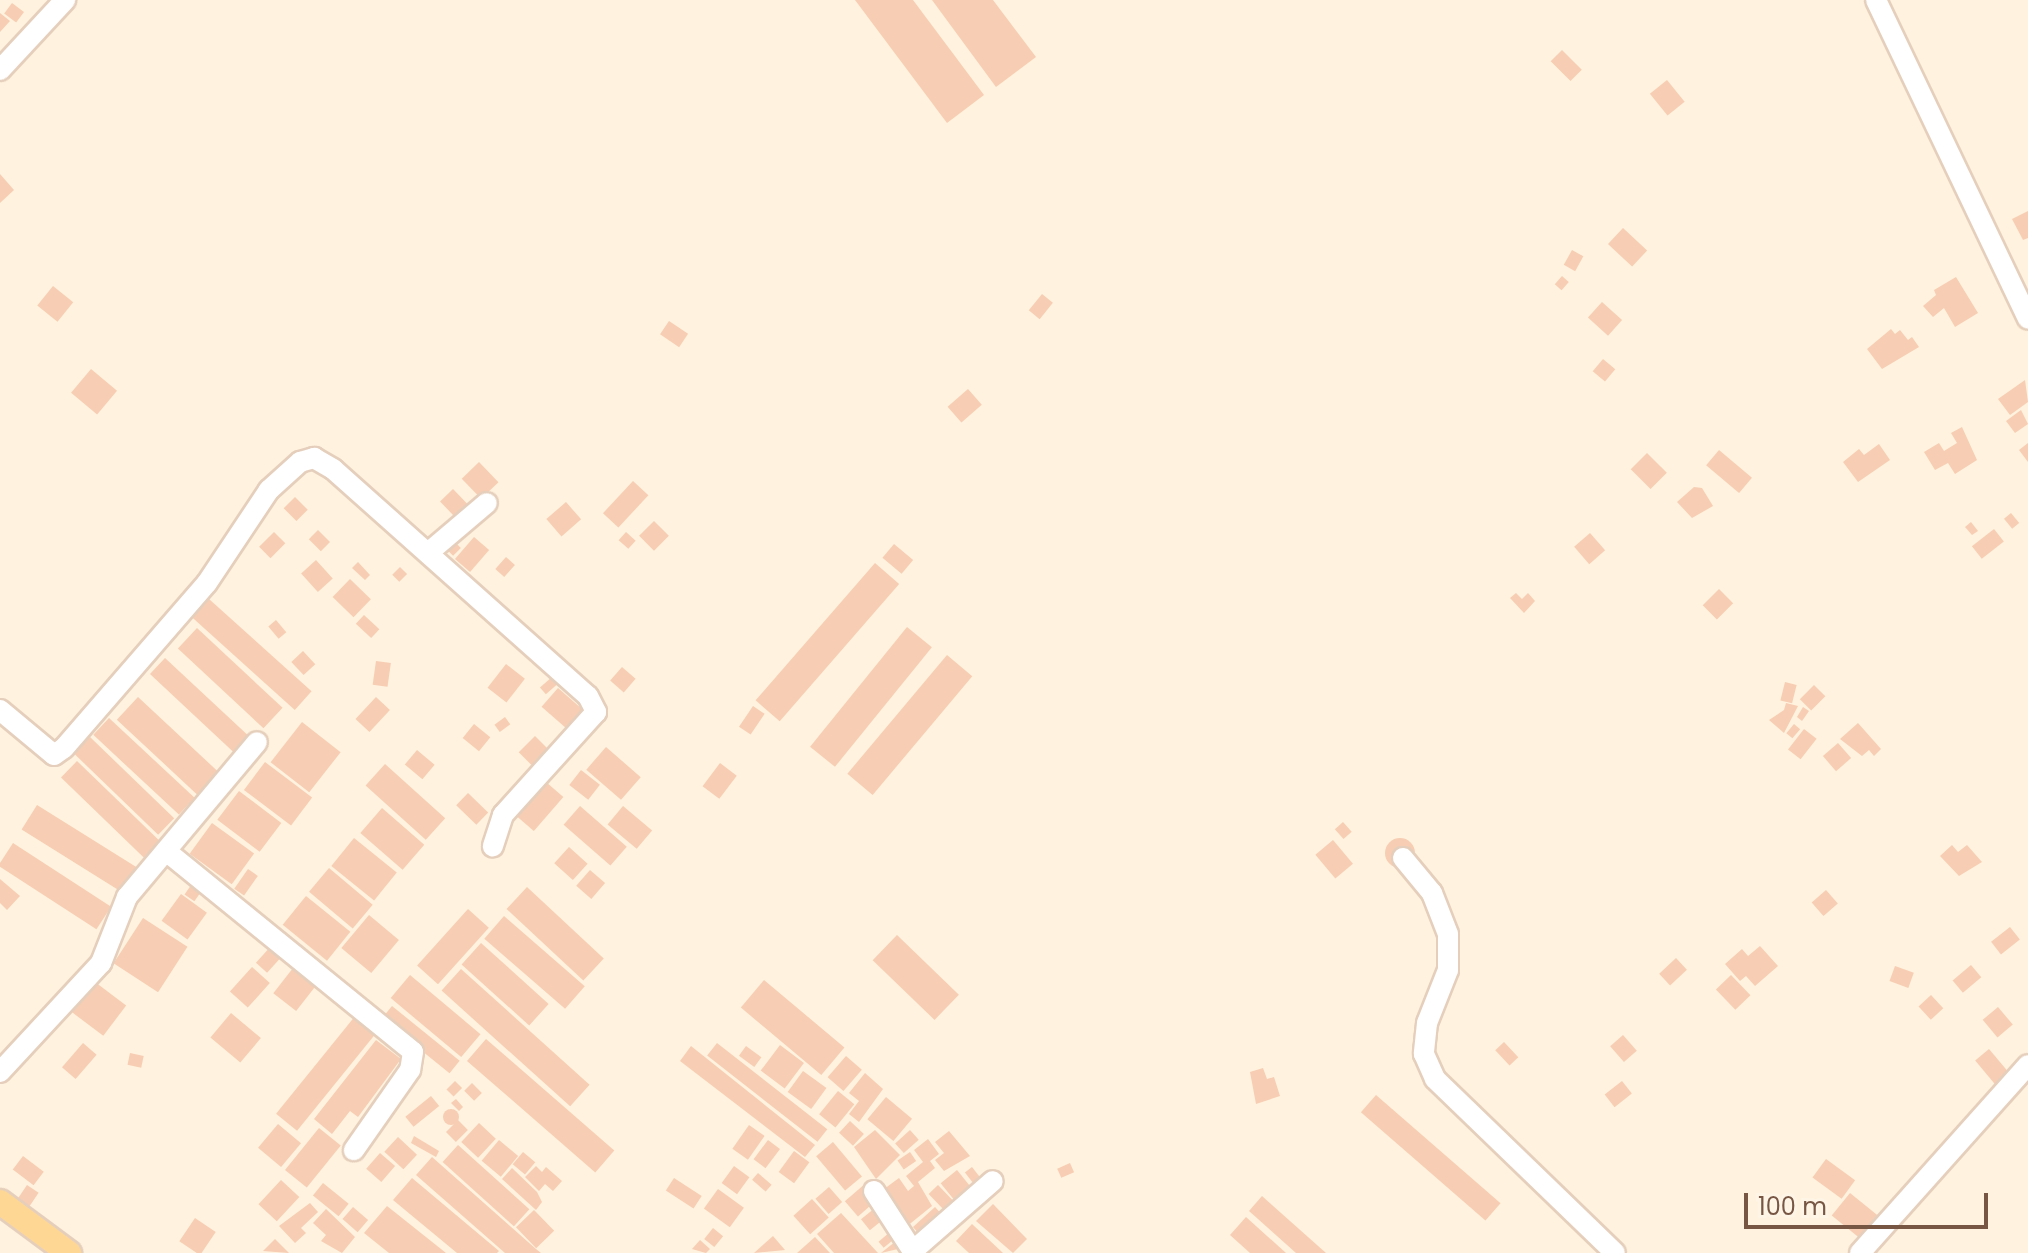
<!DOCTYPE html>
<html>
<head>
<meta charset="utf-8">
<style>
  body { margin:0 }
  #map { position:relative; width:2028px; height:1253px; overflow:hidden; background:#fff2de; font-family:Poppins,sans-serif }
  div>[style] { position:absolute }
  .building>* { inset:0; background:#f7cdb3; transform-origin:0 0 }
  .round { border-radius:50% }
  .roads { filter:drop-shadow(2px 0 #e5cfbc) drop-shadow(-2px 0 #e5cfbc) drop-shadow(0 2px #e5cfbc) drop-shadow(0 -2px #e5cfbc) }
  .minor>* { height:20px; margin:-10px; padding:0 10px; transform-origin:10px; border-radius:10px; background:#fff }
  .major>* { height:24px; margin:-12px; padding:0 12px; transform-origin:12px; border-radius:12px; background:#ffd794 }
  span { translate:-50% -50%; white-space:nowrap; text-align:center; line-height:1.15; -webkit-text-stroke:8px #fff5e6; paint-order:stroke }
  .scale { position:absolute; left:1744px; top:1193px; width:244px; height:36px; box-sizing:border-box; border:4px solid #775644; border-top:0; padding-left:10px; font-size:24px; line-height:28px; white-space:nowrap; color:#775644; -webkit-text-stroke:6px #fff5e6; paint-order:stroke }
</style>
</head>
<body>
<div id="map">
  <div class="building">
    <div style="clip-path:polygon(855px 0,913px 0,984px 95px,947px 123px)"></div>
    <div style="clip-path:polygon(932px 0,993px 0,1036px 57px,996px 87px)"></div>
    <div style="left:12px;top:3px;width:15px;height:13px;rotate:37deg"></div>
    <div style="clip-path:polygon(0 13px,10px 21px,0 32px)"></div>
    <div style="left:1562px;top:50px;width:28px;height:16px;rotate:45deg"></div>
    <div style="left:1667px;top:80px;width:28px;height:22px;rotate:51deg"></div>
    <div style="clip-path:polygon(0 174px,14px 190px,0 203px)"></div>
    <div style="clip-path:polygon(2028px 211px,2028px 238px,2023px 240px,2012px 219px)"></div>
    <div style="left:1623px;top:228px;width:33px;height:22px;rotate:43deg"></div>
    <div style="left:1572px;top:250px;width:13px;height:17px;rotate:29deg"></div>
    <div style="left:1562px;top:276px;width:9px;height:11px;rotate:41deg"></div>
    <div style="clip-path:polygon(1956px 277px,1978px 313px,1955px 327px,1944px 308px,1933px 317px,1923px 306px,1936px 295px,1934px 290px)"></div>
    <div style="left:53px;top:286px;width:26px;height:25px;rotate:39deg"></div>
    <div style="left:1042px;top:294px;width:14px;height:21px;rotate:39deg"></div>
    <div style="left:1602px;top:302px;width:27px;height:21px;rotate:42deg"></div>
    <div style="left:669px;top:321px;width:23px;height:16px;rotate:34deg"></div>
    <div style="clip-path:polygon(1891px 329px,1895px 334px,1900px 330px,1908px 340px,1912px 337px,1919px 347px,1882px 369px,1867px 349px)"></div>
    <div style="left:1603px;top:359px;width:16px;height:16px;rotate:40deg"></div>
    <div style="left:91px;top:369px;width:34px;height:31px;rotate:40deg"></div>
    <div style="clip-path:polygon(2025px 380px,2028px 402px,2010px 415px,1998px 399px)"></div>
    <div style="left:968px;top:389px;width:21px;height:27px;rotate:49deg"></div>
    <div style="clip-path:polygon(2021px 410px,2028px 424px,2015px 433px,2006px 421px)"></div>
    <div style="clip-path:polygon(1962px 427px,1977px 460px,1955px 474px,1948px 463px,1935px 470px,1924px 452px,1939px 443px,1944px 451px,1957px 443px,1951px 433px)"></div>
    <div style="clip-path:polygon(2028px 443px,2028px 462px,2019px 450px)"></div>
    <div style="clip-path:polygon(1879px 444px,1890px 460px,1858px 482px,1843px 462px,1859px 449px,1864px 455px)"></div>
    <div style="left:1719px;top:450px;width:43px;height:20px;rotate:40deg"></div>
    <div style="left:1647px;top:453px;width:28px;height:23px;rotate:45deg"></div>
    <div style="left:479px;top:462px;width:28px;height:24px;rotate:46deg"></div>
    <div style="left:633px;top:481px;width:21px;height:44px;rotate:43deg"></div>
    <div style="clip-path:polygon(1694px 487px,1702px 488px,1713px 506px,1692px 518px,1677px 502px)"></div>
    <div style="left:453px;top:489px;width:28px;height:18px;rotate:46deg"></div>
    <div style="left:295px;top:497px;width:18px;height:16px;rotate:45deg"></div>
    <div style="left:566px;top:502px;width:23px;height:26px;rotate:49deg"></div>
    <div style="left:2011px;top:513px;width:13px;height:9px;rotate:51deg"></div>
    <div style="left:654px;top:521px;width:21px;height:21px;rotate:45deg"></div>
    <div style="clip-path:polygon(1971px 522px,1978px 531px,1972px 535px,1965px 527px)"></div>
    <div style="left:1994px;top:529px;width:16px;height:28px;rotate:52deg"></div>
    <div style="left:318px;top:530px;width:17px;height:13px;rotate:45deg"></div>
    <div style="left:274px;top:532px;width:16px;height:21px;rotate:45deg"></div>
    <div style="left:626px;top:532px;width:13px;height:11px;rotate:42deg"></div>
    <div style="left:1590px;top:533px;width:23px;height:21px;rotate:49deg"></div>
    <div style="left:474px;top:537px;width:20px;height:29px;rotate:41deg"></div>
    <div style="left:451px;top:538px;width:14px;height:11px;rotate:45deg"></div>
    <div style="left:894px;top:544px;width:25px;height:18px;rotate:40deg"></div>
    <div style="left:506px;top:557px;width:12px;height:16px;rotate:42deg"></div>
    <div style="left:316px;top:560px;width:25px;height:20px;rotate:48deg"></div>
    <div style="clip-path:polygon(358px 562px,370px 575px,365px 580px,352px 568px)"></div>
    <div style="left:875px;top:563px;width:32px;height:182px;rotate:41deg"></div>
    <div style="left:400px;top:567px;width:10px;height:11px;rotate:45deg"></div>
    <div style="left:350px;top:579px;width:29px;height:25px;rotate:44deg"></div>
    <div style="left:1719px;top:589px;width:20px;height:23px;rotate:45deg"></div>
    <div style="clip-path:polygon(1516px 593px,1522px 599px,1528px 593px,1535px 601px,1524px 613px,1510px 598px)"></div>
    <div style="left:209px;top:599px;width:138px;height:25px;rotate:42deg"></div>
    <div style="left:364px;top:615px;width:21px;height:12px;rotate:43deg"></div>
    <div style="left:276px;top:620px;width:16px;height:10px;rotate:50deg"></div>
    <div style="left:907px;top:627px;width:32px;height:154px;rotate:39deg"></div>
    <div style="left:197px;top:628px;width:117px;height:28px;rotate:43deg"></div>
    <div style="left:303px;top:651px;width:18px;height:16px;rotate:47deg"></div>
    <div style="left:947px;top:655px;width:33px;height:155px;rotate:40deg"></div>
    <div style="left:165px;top:658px;width:117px;height:22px;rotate:43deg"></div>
    <div style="left:376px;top:661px;width:15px;height:24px;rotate:8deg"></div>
    <div style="left:506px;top:664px;width:24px;height:30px;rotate:38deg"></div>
    <div style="left:622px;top:667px;width:18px;height:18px;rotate:41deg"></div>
    <div style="left:552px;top:677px;width:9px;height:16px;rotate:49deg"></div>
    <div style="left:1785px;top:682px;width:12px;height:19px;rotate:14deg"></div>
    <div style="left:1814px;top:685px;width:16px;height:20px;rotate:45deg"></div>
    <div style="left:558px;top:688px;width:33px;height:25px;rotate:41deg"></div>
    <div style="left:138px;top:697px;width:110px;height:31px;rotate:43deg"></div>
    <div style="left:376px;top:697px;width:19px;height:30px;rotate:43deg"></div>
    <div style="clip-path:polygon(1786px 703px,1798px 706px,1784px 733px,1769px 720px,1784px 710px)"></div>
    <div style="left:753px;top:706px;width:14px;height:25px;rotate:34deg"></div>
    <div style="clip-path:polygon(1803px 707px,1809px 711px,1802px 721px,1797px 717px)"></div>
    <div style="left:505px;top:717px;width:9px;height:13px;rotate:54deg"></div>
    <div style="left:109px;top:718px;width:117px;height:23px;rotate:43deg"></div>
    <div style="left:302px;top:722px;width:49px;height:51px;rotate:38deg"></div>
    <div style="clip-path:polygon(1858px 723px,1881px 749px,1874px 756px,1869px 750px,1862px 756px,1840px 739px)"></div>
    <div style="left:474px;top:724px;width:21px;height:18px;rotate:39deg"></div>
    <div style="left:1794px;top:724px;width:8px;height:12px;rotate:40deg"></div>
    <div style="left:1804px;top:729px;width:16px;height:26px;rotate:38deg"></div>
    <div style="left:535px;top:736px;width:18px;height:23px;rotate:45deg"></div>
    <div style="left:90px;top:737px;width:117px;height:23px;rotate:44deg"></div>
    <div style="left:1838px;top:743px;width:20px;height:20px;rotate:49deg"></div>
    <div style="left:606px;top:747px;width:46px;height:30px;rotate:41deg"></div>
    <div style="left:417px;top:750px;width:23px;height:19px;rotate:40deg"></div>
    <div style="left:77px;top:761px;width:115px;height:23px;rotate:44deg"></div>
    <div style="left:265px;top:762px;width:59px;height:35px;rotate:37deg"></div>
    <div style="left:720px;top:763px;width:21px;height:29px;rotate:37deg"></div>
    <div style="left:385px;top:764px;width:81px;height:29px;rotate:42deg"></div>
    <div style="left:581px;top:770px;width:24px;height:19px;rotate:38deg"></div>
    <div style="left:546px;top:782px;width:23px;height:45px;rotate:41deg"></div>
    <div style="left:239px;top:791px;width:53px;height:36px;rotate:37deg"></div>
    <div style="left:468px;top:793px;width:28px;height:17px;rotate:44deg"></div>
    <div style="left:37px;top:805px;width:117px;height:29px;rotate:32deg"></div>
    <div style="left:580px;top:806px;width:62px;height:25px;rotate:41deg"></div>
    <div style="left:623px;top:806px;width:38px;height:24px;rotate:40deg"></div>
    <div style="left:382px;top:808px;width:56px;height:33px;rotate:41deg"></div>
    <div style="left:1343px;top:822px;width:13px;height:11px;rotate:48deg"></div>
    <div style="left:212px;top:823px;width:52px;height:38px;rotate:36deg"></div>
    <div class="round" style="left:1385px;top:838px;width:30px;height:30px"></div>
    <div style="left:354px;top:838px;width:55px;height:36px;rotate:39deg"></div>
    <div style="left:1333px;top:840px;width:31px;height:23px;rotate:50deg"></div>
    <div style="left:13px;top:843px;width:117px;height:27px;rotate:33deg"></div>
    <div style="clip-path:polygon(1952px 845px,1958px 852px,1967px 845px,1982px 862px,1959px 876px,1940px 856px)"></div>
    <div style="left:569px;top:847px;width:25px;height:22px;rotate:42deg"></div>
    <div style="left:329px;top:868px;width:57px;height:31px;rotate:40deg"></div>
    <div style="left:248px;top:869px;width:12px;height:24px;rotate:35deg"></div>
    <div style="left:590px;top:870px;width:20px;height:21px;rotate:41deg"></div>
    <div style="left:196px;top:878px;width:12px;height:20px;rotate:35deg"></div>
    <div style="clip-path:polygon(0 879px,20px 896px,7px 910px,0 903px)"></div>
    <div style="left:527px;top:887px;width:105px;height:30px;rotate:43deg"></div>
    <div style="left:1826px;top:890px;width:18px;height:19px;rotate:49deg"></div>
    <div style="left:181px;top:894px;width:32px;height:33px;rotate:36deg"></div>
    <div style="left:306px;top:896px;width:57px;height:37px;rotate:39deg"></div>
    <div style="left:468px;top:909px;width:28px;height:76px;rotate:42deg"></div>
    <div style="left:369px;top:915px;width:39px;height:43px;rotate:40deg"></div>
    <div style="left:504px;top:916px;width:107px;height:30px;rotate:41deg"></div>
    <div style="left:143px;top:918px;width:53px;height:54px;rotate:33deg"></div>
    <div style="left:2010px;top:927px;width:16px;height:24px;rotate:52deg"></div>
    <div style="left:897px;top:935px;width:86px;height:35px;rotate:44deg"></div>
    <div style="left:481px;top:943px;width:91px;height:29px;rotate:42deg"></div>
    <div style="left:272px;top:945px;width:15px;height:24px;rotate:42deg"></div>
    <div style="clip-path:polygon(1760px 946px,1778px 966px,1755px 986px,1746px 976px,1740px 981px,1725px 964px,1742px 949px,1748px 956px)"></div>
    <div style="left:1676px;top:958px;width:16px;height:23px;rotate:47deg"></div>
    <div style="left:1971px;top:965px;width:16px;height:24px;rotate:50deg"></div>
    <div style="left:1895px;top:966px;width:20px;height:16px;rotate:20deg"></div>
    <div style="left:252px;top:967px;width:24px;height:33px;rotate:42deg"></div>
    <div style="left:293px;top:968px;width:29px;height:32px;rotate:38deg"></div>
    <div style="left:461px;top:969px;width:173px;height:29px;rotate:42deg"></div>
    <div style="left:410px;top:975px;width:92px;height:30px;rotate:40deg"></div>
    <div style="left:1731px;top:975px;width:28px;height:21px;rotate:46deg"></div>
    <div style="left:764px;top:980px;width:105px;height:36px;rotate:40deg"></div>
    <div style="left:95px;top:982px;width:39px;height:38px;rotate:37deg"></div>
    <div style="left:1931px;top:995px;width:18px;height:17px;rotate:47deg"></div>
    <div style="left:392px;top:1006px;width:87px;height:16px;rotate:39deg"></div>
    <div style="left:1998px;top:1007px;width:23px;height:20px;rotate:50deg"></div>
    <div style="left:231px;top:1013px;width:39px;height:32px;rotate:40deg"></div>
    <div style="left:356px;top:1015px;width:27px;height:127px;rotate:39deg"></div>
    <div style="left:1623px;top:1035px;width:21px;height:17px;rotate:49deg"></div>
    <div style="left:486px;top:1039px;width:170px;height:29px;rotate:41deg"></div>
    <div style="clip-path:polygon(376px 1040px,401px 1059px,358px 1117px,350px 1111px,332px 1134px,314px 1119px)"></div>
    <div style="left:1504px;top:1042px;width:21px;height:12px;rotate:47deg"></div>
    <div style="left:83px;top:1043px;width:18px;height:32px;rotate:41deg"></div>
    <div style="left:717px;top:1043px;width:140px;height:16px;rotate:38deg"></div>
    <div style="left:780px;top:1045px;width:30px;height:32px;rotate:37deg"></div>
    <div style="clip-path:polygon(691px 1046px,815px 1145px,805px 1157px,680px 1061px)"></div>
    <div style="left:746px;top:1046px;width:19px;height:12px;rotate:36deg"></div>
    <div style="left:1989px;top:1049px;width:35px;height:18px;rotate:50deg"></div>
    <div style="left:130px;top:1053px;width:14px;height:12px;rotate:12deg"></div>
    <div style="left:846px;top:1056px;width:21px;height:28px;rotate:41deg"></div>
    <div style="clip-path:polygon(1263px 1068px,1267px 1079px,1274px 1077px,1280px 1096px,1256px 1104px,1250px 1072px)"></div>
    <div style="left:803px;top:1071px;width:29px;height:26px;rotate:36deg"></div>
    <div style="clip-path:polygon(865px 1073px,883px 1089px,859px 1122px,849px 1114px,859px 1101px,849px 1093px)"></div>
    <div style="left:455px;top:1081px;width:10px;height:12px;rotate:45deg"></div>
    <div style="left:1622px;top:1081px;width:16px;height:22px;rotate:52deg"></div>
    <div style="left:472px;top:1083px;width:14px;height:11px;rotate:45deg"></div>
    <div style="left:838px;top:1091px;width:21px;height:30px;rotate:39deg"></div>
    <div style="left:1376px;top:1095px;width:165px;height:23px;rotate:41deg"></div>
    <div style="left:431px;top:1096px;width:13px;height:33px;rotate:51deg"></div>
    <div style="left:886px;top:1097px;width:34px;height:29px;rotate:40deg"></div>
    <div style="clip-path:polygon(456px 1099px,463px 1107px,459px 1111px,451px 1103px)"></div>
    <div class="round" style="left:443px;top:1109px;width:16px;height:16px"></div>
    <div style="left:458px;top:1120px;width:14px;height:17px;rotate:45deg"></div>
    <div style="left:850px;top:1121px;width:19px;height:16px;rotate:43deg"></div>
    <div style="left:479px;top:1123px;width:23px;height:26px;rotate:43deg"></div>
    <div style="left:278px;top:1124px;width:30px;height:31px;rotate:40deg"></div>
    <div style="left:749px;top:1125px;width:19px;height:29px;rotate:35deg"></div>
    <div style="left:319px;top:1128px;width:28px;height:54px;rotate:39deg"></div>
    <div style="clip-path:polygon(875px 1130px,900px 1155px,876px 1179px,854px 1147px)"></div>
    <div style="left:910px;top:1130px;width:13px;height:20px;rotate:48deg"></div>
    <div style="clip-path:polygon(949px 1131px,970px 1156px,944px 1171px,935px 1160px,944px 1153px,935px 1142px)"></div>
    <div style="clip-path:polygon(414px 1136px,439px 1151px,436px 1157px,411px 1143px)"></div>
    <div style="left:398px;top:1137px;width:26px;height:20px;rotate:43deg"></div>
    <div style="clip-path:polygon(928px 1139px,939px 1154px,930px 1161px,935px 1168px,918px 1182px,932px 1206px,906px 1227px,880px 1192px,899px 1178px,908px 1191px,914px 1186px,906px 1176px,923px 1162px,914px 1150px)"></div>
    <div style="left:499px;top:1140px;width:25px;height:27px;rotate:40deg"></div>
    <div style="left:768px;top:1140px;width:15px;height:24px;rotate:37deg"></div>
    <div style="left:833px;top:1142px;width:45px;height:22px;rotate:50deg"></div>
    <div style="left:458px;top:1145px;width:96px;height:23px;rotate:42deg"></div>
    <div style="left:794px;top:1151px;width:19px;height:26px;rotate:36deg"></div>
    <div style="left:523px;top:1152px;width:16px;height:16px;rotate:40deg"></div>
    <div style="left:910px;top:1152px;width:11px;height:15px;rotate:56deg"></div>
    <div style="left:380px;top:1153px;width:20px;height:21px;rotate:41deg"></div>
    <div style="left:23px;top:1156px;width:26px;height:17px;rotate:37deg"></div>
    <div style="clip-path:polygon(432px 1157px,536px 1249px,541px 1253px,505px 1253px,416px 1175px)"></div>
    <div style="left:1826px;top:1159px;width:36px;height:23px;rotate:36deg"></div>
    <div style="left:1070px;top:1163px;width:10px;height:14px;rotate:66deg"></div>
    <div style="clip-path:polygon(536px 1166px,542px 1172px,546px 1167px,562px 1181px,553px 1191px,545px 1184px,539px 1191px,525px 1177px)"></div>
    <div style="left:734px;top:1166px;width:19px;height:21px;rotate:36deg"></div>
    <div style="left:972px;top:1167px;width:18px;height:9px;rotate:52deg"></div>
    <div style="clip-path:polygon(512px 1168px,537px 1192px,542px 1202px,536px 1210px,502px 1179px)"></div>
    <div style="left:957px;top:1170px;width:26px;height:21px;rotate:51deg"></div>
    <div style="left:758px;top:1173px;width:18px;height:9px;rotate:41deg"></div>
    <div style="clip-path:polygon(412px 1178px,499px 1251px,497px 1253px,457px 1253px,393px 1200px)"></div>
    <div style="left:674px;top:1178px;width:33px;height:15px;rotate:33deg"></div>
    <div style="left:281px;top:1180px;width:25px;height:33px;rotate:43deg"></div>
    <div style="left:323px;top:1183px;width:33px;height:16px;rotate:39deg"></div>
    <div style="left:866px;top:1183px;width:20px;height:28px;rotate:49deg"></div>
    <div style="left:27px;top:1185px;width:14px;height:19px;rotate:34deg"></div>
    <div style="left:938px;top:1185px;width:28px;height:13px;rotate:46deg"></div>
    <div style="left:829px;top:1187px;width:20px;height:18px;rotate:49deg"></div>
    <div style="left:718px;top:1189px;width:32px;height:24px;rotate:36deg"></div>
    <div style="left:1850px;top:1193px;width:35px;height:29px;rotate:39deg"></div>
    <div style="clip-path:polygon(1262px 1196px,1326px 1253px,1296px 1253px,1249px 1211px)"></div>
    <div style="left:812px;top:1199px;width:25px;height:25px;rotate:48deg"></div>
    <div style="clip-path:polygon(310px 1203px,318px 1212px,301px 1228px,306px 1233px,295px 1243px,279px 1226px)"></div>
    <div style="clip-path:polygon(993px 1204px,1027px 1239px,1013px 1253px,976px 1221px)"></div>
    <div style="clip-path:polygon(387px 1206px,446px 1253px,389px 1253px,364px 1233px)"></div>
    <div style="left:353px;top:1207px;width:20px;height:16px;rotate:41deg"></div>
    <div style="clip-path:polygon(935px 1207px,945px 1218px,931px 1248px,913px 1227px)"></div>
    <div style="left:875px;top:1208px;width:14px;height:18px;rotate:51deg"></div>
    <div style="clip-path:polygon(326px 1209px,355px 1237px,342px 1253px,321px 1241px,326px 1235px,313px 1223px)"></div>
    <div style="left:534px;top:1210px;width:29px;height:25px;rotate:46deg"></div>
    <div style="clip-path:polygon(841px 1213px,878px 1253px,834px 1253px,817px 1234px)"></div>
    <div style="clip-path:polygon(1246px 1217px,1286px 1253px,1250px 1253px,1230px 1235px)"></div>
    <div style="left:195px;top:1218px;width:25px;height:28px;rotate:34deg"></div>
    <div style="clip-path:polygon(972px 1224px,1003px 1253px,969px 1253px,956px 1241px)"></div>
    <div style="left:713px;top:1228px;width:13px;height:14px;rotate:39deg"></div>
    <div style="left:890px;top:1232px;width:8px;height:15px;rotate:50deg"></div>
    <div style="clip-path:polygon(773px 1236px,785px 1250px,754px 1253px)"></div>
    <div style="clip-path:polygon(815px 1237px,830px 1253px,797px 1253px)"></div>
    <div style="clip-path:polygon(275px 1239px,289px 1253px,263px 1251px)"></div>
    <div style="clip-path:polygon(700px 1240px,710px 1249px,706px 1253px,692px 1249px)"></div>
    <div style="clip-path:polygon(896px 1241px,902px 1248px,881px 1253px)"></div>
  </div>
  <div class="roads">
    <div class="minor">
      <div style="left:1876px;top:0;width:353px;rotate:64.5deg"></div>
      <div style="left:0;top:70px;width:96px;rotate:-47.1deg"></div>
      <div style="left:428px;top:553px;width:77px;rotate:-40.3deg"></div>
      <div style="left:0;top:710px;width:70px;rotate:39.8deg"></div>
      <div style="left:54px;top:755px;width:12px;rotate:-35deg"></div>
      <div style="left:64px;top:748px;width:218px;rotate:-49.1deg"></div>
      <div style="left:207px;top:583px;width:112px;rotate:-56.3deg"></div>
      <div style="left:269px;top:490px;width:42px;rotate:-42.1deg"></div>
      <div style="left:300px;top:462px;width:15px;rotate:-16deg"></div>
      <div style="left:314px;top:458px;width:22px;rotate:30deg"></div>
      <div style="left:333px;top:469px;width:341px;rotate:41.7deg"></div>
      <div style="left:588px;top:696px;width:18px;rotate:63deg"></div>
      <div style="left:596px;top:712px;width:139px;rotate:132.1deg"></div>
      <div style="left:503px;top:815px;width:33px;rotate:108deg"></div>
      <div style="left:166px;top:851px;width:318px;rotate:39.1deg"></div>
      <div style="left:413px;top:1052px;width:18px;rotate:99deg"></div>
      <div style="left:410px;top:1070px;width:98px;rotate:125deg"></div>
      <div style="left:1403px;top:858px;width:45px;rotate:50.4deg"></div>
      <div style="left:1432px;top:893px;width:44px;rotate:68.7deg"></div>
      <div style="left:1448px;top:934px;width:36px;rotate:90deg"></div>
      <div style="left:1448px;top:970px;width:57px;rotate:111.6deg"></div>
      <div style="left:1427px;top:1023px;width:31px;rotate:96deg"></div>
      <div style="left:1424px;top:1054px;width:27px;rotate:66deg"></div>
      <div style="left:1435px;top:1079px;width:250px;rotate:44deg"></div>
      <div style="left:0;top:1072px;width:149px;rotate:-47.2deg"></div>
      <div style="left:101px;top:963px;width:71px;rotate:-68.5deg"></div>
      <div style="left:127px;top:897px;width:202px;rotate:-50deg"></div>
      <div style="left:874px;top:1191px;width:74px;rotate:57.2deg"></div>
      <div style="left:915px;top:1249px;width:103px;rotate:-41.1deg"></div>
      <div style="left:1860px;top:1253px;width:252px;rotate:-48.2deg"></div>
    </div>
    <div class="major">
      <div style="left:0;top:1202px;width:86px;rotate:36.5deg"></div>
    </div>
  </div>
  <div class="scale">100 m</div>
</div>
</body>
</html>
